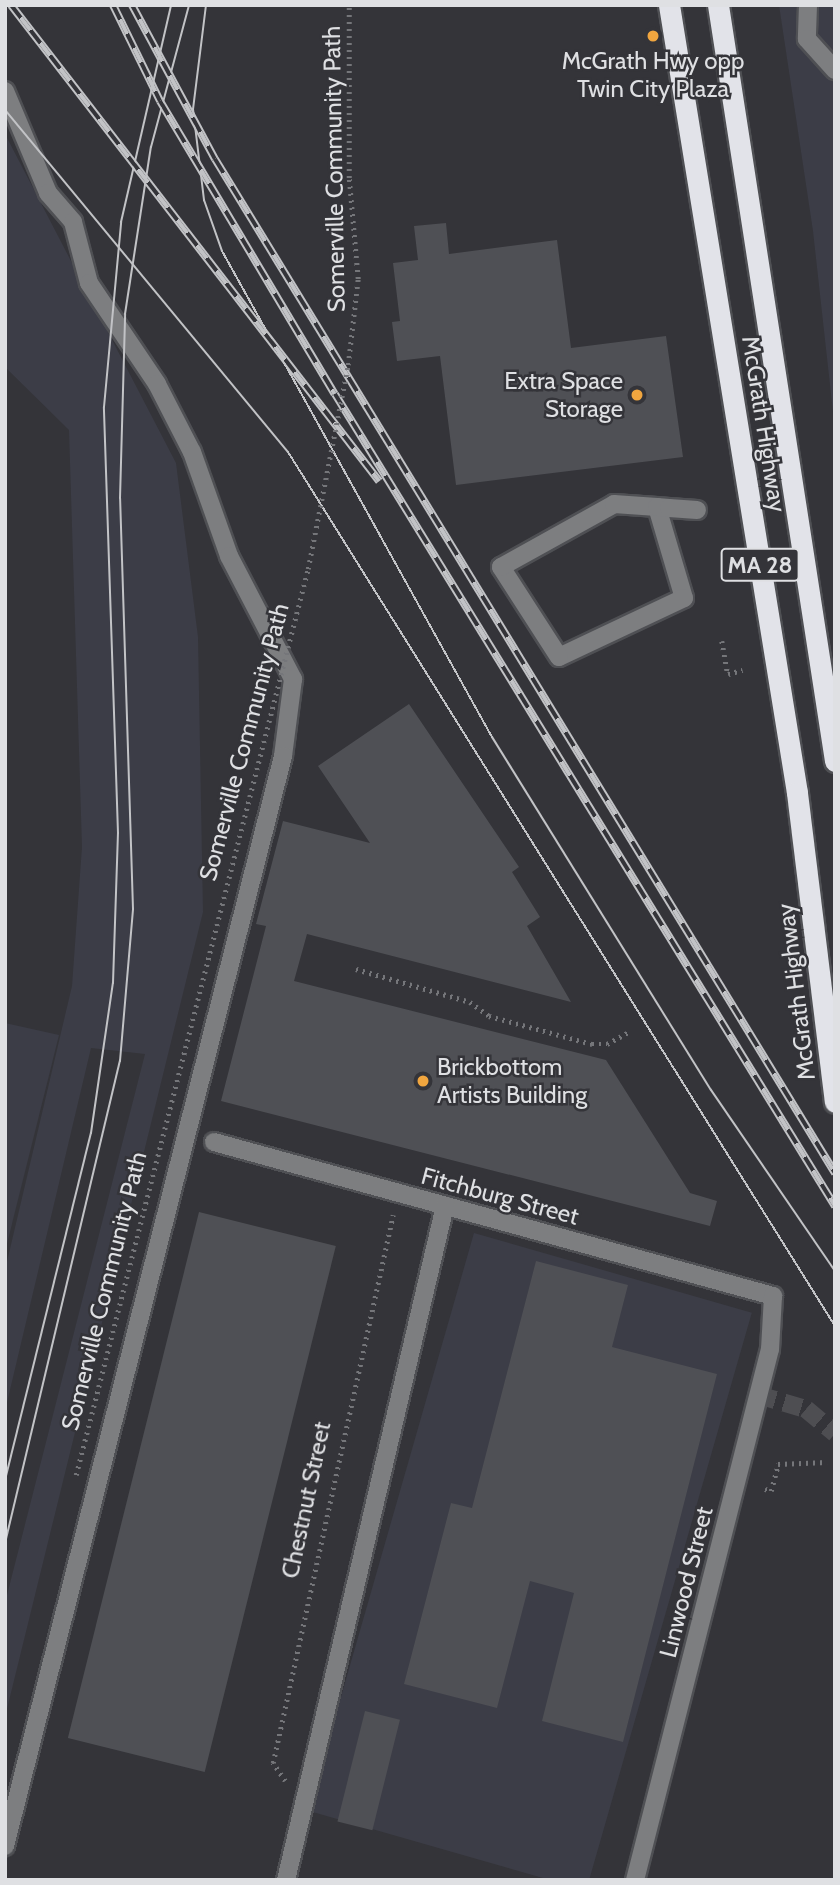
<!DOCTYPE html>
<html>
<head>
<meta charset="utf-8">
<style>
  body { margin:0 }
  #map { position:relative; width:840px; height:1885px; overflow:hidden; background:#343439; font-family:Cabin,sans-serif }
  div>[style] { position:absolute }
  .built>* { inset:0; background:#3c3d47; transform-origin:0 0 }
  .building>* { inset:0; background:#4f5055; transform-origin:0 0 }
  .minor-tunnel>* { height:18px; margin-top:-9px; transform-origin:0; background:repeating-linear-gradient(90deg,#4e4e52 0 18px,transparent 0 27px) }
  .path>* { height:4.5px; margin-top:-2.25px; transform-origin:0; background:repeating-linear-gradient(90deg,#75767a 0 2px,transparent 0 7px) }
  .roads { filter:drop-shadow(2px 0 #4f5054) drop-shadow(-2px 0 #4f5054) drop-shadow(0 2px #4f5054) drop-shadow(0 -2px #4f5054) }
  .minor>* { height:18px; margin:-9px; padding:0 9px; transform-origin:9px; border-radius:9px; background:#7d7e80 }
  .highway>* { height:21px; margin:-10.5px; padding:0 10.5px; transform-origin:10.5px; border-radius:10.5px; background:#e2e3e9 }
  .tram>* { height:2px; margin:-1px; padding:0 1px; transform-origin:1px; border-radius:1px; background:#c2c3c6 }
  .rail>* { height:8px; margin-top:-4px; transform-origin:0; background:repeating-linear-gradient(90deg,#343439 0 16px,#c2c3c6 0 32px); box-sizing:border-box; border-block:2px solid #c2c3c6 }
  .path-bridge>* { height:4.5px; margin-top:-2.25px; transform-origin:0; background:repeating-linear-gradient(90deg,#75767a 0 2px,transparent 0 7px) }
  .dots>* { width:19px; height:19px; translate:-50% -50%; box-sizing:border-box; border:4px solid #343439; border-radius:50% }
  span { translate:-50% -50%; white-space:nowrap; text-align:center; line-height:1.15; -webkit-text-stroke:5px #343439; paint-order:stroke }
  .shield-label span { padding:2px 5px; background:#343439; border:2px solid; border-radius:5px; -webkit-text-stroke-width:0 }
  .shield-label { font-size:23px; color:#dfe0e3; font-weight:700 }
  .poi-label { font-size:24px; color:#dfe0e3 }
  .right { translate:-100% -50%; text-align:right }
  .left { translate:0 -50%; text-align:left }
  .street-label { font-size:24px; color:#dfe0e3 }
  .frame { position:absolute; inset:0; border:7px solid #dfe0e3; pointer-events:none }
</style>
</head>
<body>
<div id="map">
  <div class="built">
    <div style="clip-path:polygon(779px 5px,835px 5px,835px 430px,813px 231px)"></div>
    <div style="clip-path:polygon(5px 134px,176px 463px,198px 637px,203px 912px,5px 1717px,5px 1603px,145px 1054px,91px 1048px,5px 1411px,5px 1270px,72px 986px,82px 847px,69px 430px,5px 367px)"></div>
    <div style="clip-path:polygon(5px 1023px,59px 1035px,5px 1252px)"></div>
    <div style="left:474px;top:1233px;width:289px;height:601px;rotate:16deg"></div>
  </div>
  <div class="building">
    <div style="clip-path:polygon(446px 223px,449px 254px,557px 240px,571px 348px,666px 336px,683px 457px,456px 485px,440px 356px,397px 361px,392px 322px,400px 321px,393px 263px,418px 260px,414px 226px)"></div>
    <div style="clip-path:polygon(409px 704px,519px 867px,512px 872px,540px 917px,527px 926px,571px 1002px,307px 934px,294px 981px,606px 1060px,690px 1193px,717px 1201px,710px 1226px,221px 1101px,266px 926px,256px 924px,283px 821px,370px 843px,318px 766px)"></div>
    <div style="left:199px;top:1212px;width:141px;height:542px;rotate:14deg"></div>
    <div style="clip-path:polygon(536px 1261px,628px 1285px,612px 1347px,717px 1374px,623px 1742px,542px 1721px,574px 1593px,530px 1581px,497px 1708px,404px 1684px,451px 1503px,472px 1508px)"></div>
    <div style="left:365px;top:1711px;width:36px;height:114px;rotate:14deg"></div>
  </div>
  <div class="minor-tunnel">
    <div style="left:758px;top:1395px;width:50px;rotate:16.3deg"></div>
    <div style="left:806px;top:1409px;width:38px;rotate:40deg"></div>
  </div>
  <div class="path">
    <div style="left:722px;top:641px;width:34px;rotate:80deg"></div>
    <div style="left:728px;top:674px;width:15px;rotate:-16deg"></div>
    <div style="left:356px;top:969px;width:119px;rotate:16.1deg"></div>
    <div style="left:470px;top:1002px;width:24px;rotate:36deg"></div>
    <div style="left:489px;top:1016px;width:107px;rotate:15.2deg"></div>
    <div style="left:592px;top:1044px;width:15px"></div>
    <div style="left:607px;top:1044px;width:26px;rotate:-29deg"></div>
    <div style="left:765px;top:1489px;width:6px;rotate:18deg"></div>
    <div style="left:771px;top:1491px;width:28px;rotate:-75deg"></div>
    <div style="left:778px;top:1464px;width:49px;rotate:-2.3deg"></div>
    <div style="left:285px;top:1781px;width:22px;rotate:-124deg"></div>
    <div style="left:273px;top:1763px;width:561px;rotate:-77.65deg"></div>
  </div>
  <div class="roads">
    <div class="minor">
      <div style="left:808px;top:5px;width:34px;rotate:92deg"></div>
      <div style="left:807px;top:39px;width:42px;rotate:47.9deg"></div>
      <div style="left:5px;top:91px;width:111px;rotate:67.1deg"></div>
      <div style="left:48px;top:193px;width:38px;rotate:49deg"></div>
      <div style="left:73px;top:222px;width:63px;rotate:75.3deg"></div>
      <div style="left:89px;top:283px;width:122px;rotate:56deg"></div>
      <div style="left:157px;top:384px;width:76px;rotate:62.8deg"></div>
      <div style="left:192px;top:452px;width:110px;rotate:70.4deg"></div>
      <div style="left:229px;top:556px;width:139px;rotate:62.5deg"></div>
      <div style="left:293px;top:679px;width:78px;rotate:97.4deg"></div>
      <div style="left:283px;top:756px;width:1125px;rotate:104.31deg"></div>
      <div style="left:657px;top:507px;width:95px;rotate:73.5deg"></div>
      <div style="left:684px;top:598px;width:138px;rotate:154.7deg"></div>
      <div style="left:559px;top:657px;width:107px;rotate:-122.8deg"></div>
      <div style="left:501px;top:567px;width:129px;rotate:-29.1deg"></div>
      <div style="left:614px;top:504px;width:43px;rotate:4deg"></div>
      <div style="left:657px;top:507px;width:12px;rotate:5deg"></div>
      <div style="left:669px;top:508px;width:28px;rotate:4deg"></div>
      <div style="left:214px;top:1142px;width:580px;rotate:15.4deg"></div>
      <div style="left:773px;top:1296px;width:53px;rotate:93.2deg"></div>
      <div style="left:770px;top:1349px;width:548px;rotate:104.26deg"></div>
      <div style="left:286px;top:1880px;width:693px;rotate:-76.73deg"></div>
    </div>
    <div class="highway">
      <div style="left:669px;top:5px;width:798px;rotate:80.77deg"></div>
      <div style="left:797px;top:793px;width:311px;rotate:83deg"></div>
      <div style="left:718px;top:5px;width:765px;rotate:81.2deg"></div>
    </div>
  </div>
  <div class="tram">
    <div style="left:206px;top:5px;width:105px;rotate:97.1deg"></div>
    <div style="left:193px;top:109px;width:92px;rotate:83.1deg"></div>
    <div style="left:204px;top:200px;width:54px;rotate:70.6deg"></div>
    <div style="left:222px;top:251px;width:556px;rotate:60.95deg"></div>
    <div style="left:492px;top:737px;width:415px;rotate:58.2deg"></div>
    <div style="left:711px;top:1090px;width:219px;rotate:55.6deg"></div>
    <div style="left:5px;top:110px;width:444px;rotate:50.4deg"></div>
    <div style="left:288px;top:452px;width:1031px;rotate:57.96deg"></div>
    <div style="left:5px;top:1480px;width:357px;rotate:-76.1deg"></div>
    <div style="left:91px;top:1133px;width:152px;rotate:-81.7deg"></div>
    <div style="left:113px;top:983px;width:150px;rotate:-88.1deg"></div>
    <div style="left:118px;top:833px;width:426px;rotate:-91.9deg"></div>
    <div style="left:104px;top:407px;width:186px;rotate:-84.7deg"></div>
    <div style="left:121px;top:222px;width:223px;rotate:-77deg"></div>
    <div style="left:5px;top:1543px;width:496px;rotate:-76.6deg"></div>
    <div style="left:120px;top:1061px;width:153px;rotate:-85.1deg"></div>
    <div style="left:133px;top:909px;width:411px;rotate:-91.8deg"></div>
    <div style="left:120px;top:498px;width:184px;rotate:-88.4deg"></div>
    <div style="left:125px;top:314px;width:169px;rotate:-81.2deg"></div>
    <div style="left:151px;top:147px;width:147px;rotate:-75deg"></div>
  </div>
  <div class="rail">
    <div style="left:11px;top:5px;width:602px;rotate:52.29deg"></div>
    <div style="left:113px;top:5px;width:107px;rotate:63.9deg"></div>
    <div style="left:160px;top:101px;width:341px;rotate:59.2deg"></div>
    <div style="left:335px;top:394px;width:954px;rotate:58.38deg"></div>
    <div style="left:132px;top:5px;width:175px;rotate:61.7deg"></div>
    <div style="left:215px;top:159px;width:1189px;rotate:58.56deg"></div>
  </div>
  <div class="path-bridge">
    <div style="left:76px;top:1475px;width:935px;rotate:-75.64deg"></div>
    <div style="left:308px;top:569px;width:208px;rotate:-78.9deg"></div>
    <div style="left:348px;top:365px;width:87px;rotate:-83.4deg"></div>
    <div style="left:358px;top:279px;width:101px;rotate:-95.1deg"></div>
    <div style="left:349px;top:178px;width:173px;rotate:-90deg"></div>
  </div>
  <div class="dots">
    <div style="left:653px;top:36px;background:#f1a63f"></div>
    <div style="left:637px;top:395px;background:#f1a63f"></div>
    <div style="left:423px;top:1081px;background:#f1a63f"></div>
  </div>
  <div class="shield-label">
    <span style="left:760px;top:565px">MA 28</span>
  </div>
  <div class="poi-label">
    <span style="left:653px;top:75px">McGrath Hwy opp<br>Twin City Plaza</span>
    <span class="right" style="left:623px;top:395px">Extra Space<br>Storage</span>
    <span class="left" style="left:437px;top:1081px">Brickbottom<br>Artists Building</span>
  </div>
  <div class="street-label">
    <span style="left:334px;top:169px;rotate:-91deg">Somerville Community Path</span>
    <span style="left:764px;top:424px;rotate:81deg">McGrath Highway</span>
    <span style="left:244px;top:742px;rotate:-75deg">Somerville Community Path</span>
    <span style="left:796px;top:992px;rotate:-97deg">McGrath Highway</span>
    <span style="left:500px;top:1196px;rotate:15deg">Fitchburg Street</span>
    <span style="left:104px;top:1291px;rotate:-76deg">Somerville Community Path</span>
    <span style="left:306px;top:1500px;rotate:-78deg">Chestnut Street</span>
    <span style="left:686px;top:1582px;rotate:-76deg">Linwood Street</span>
  </div>
  <div class="frame"></div>
</div>
</body>
</html>
